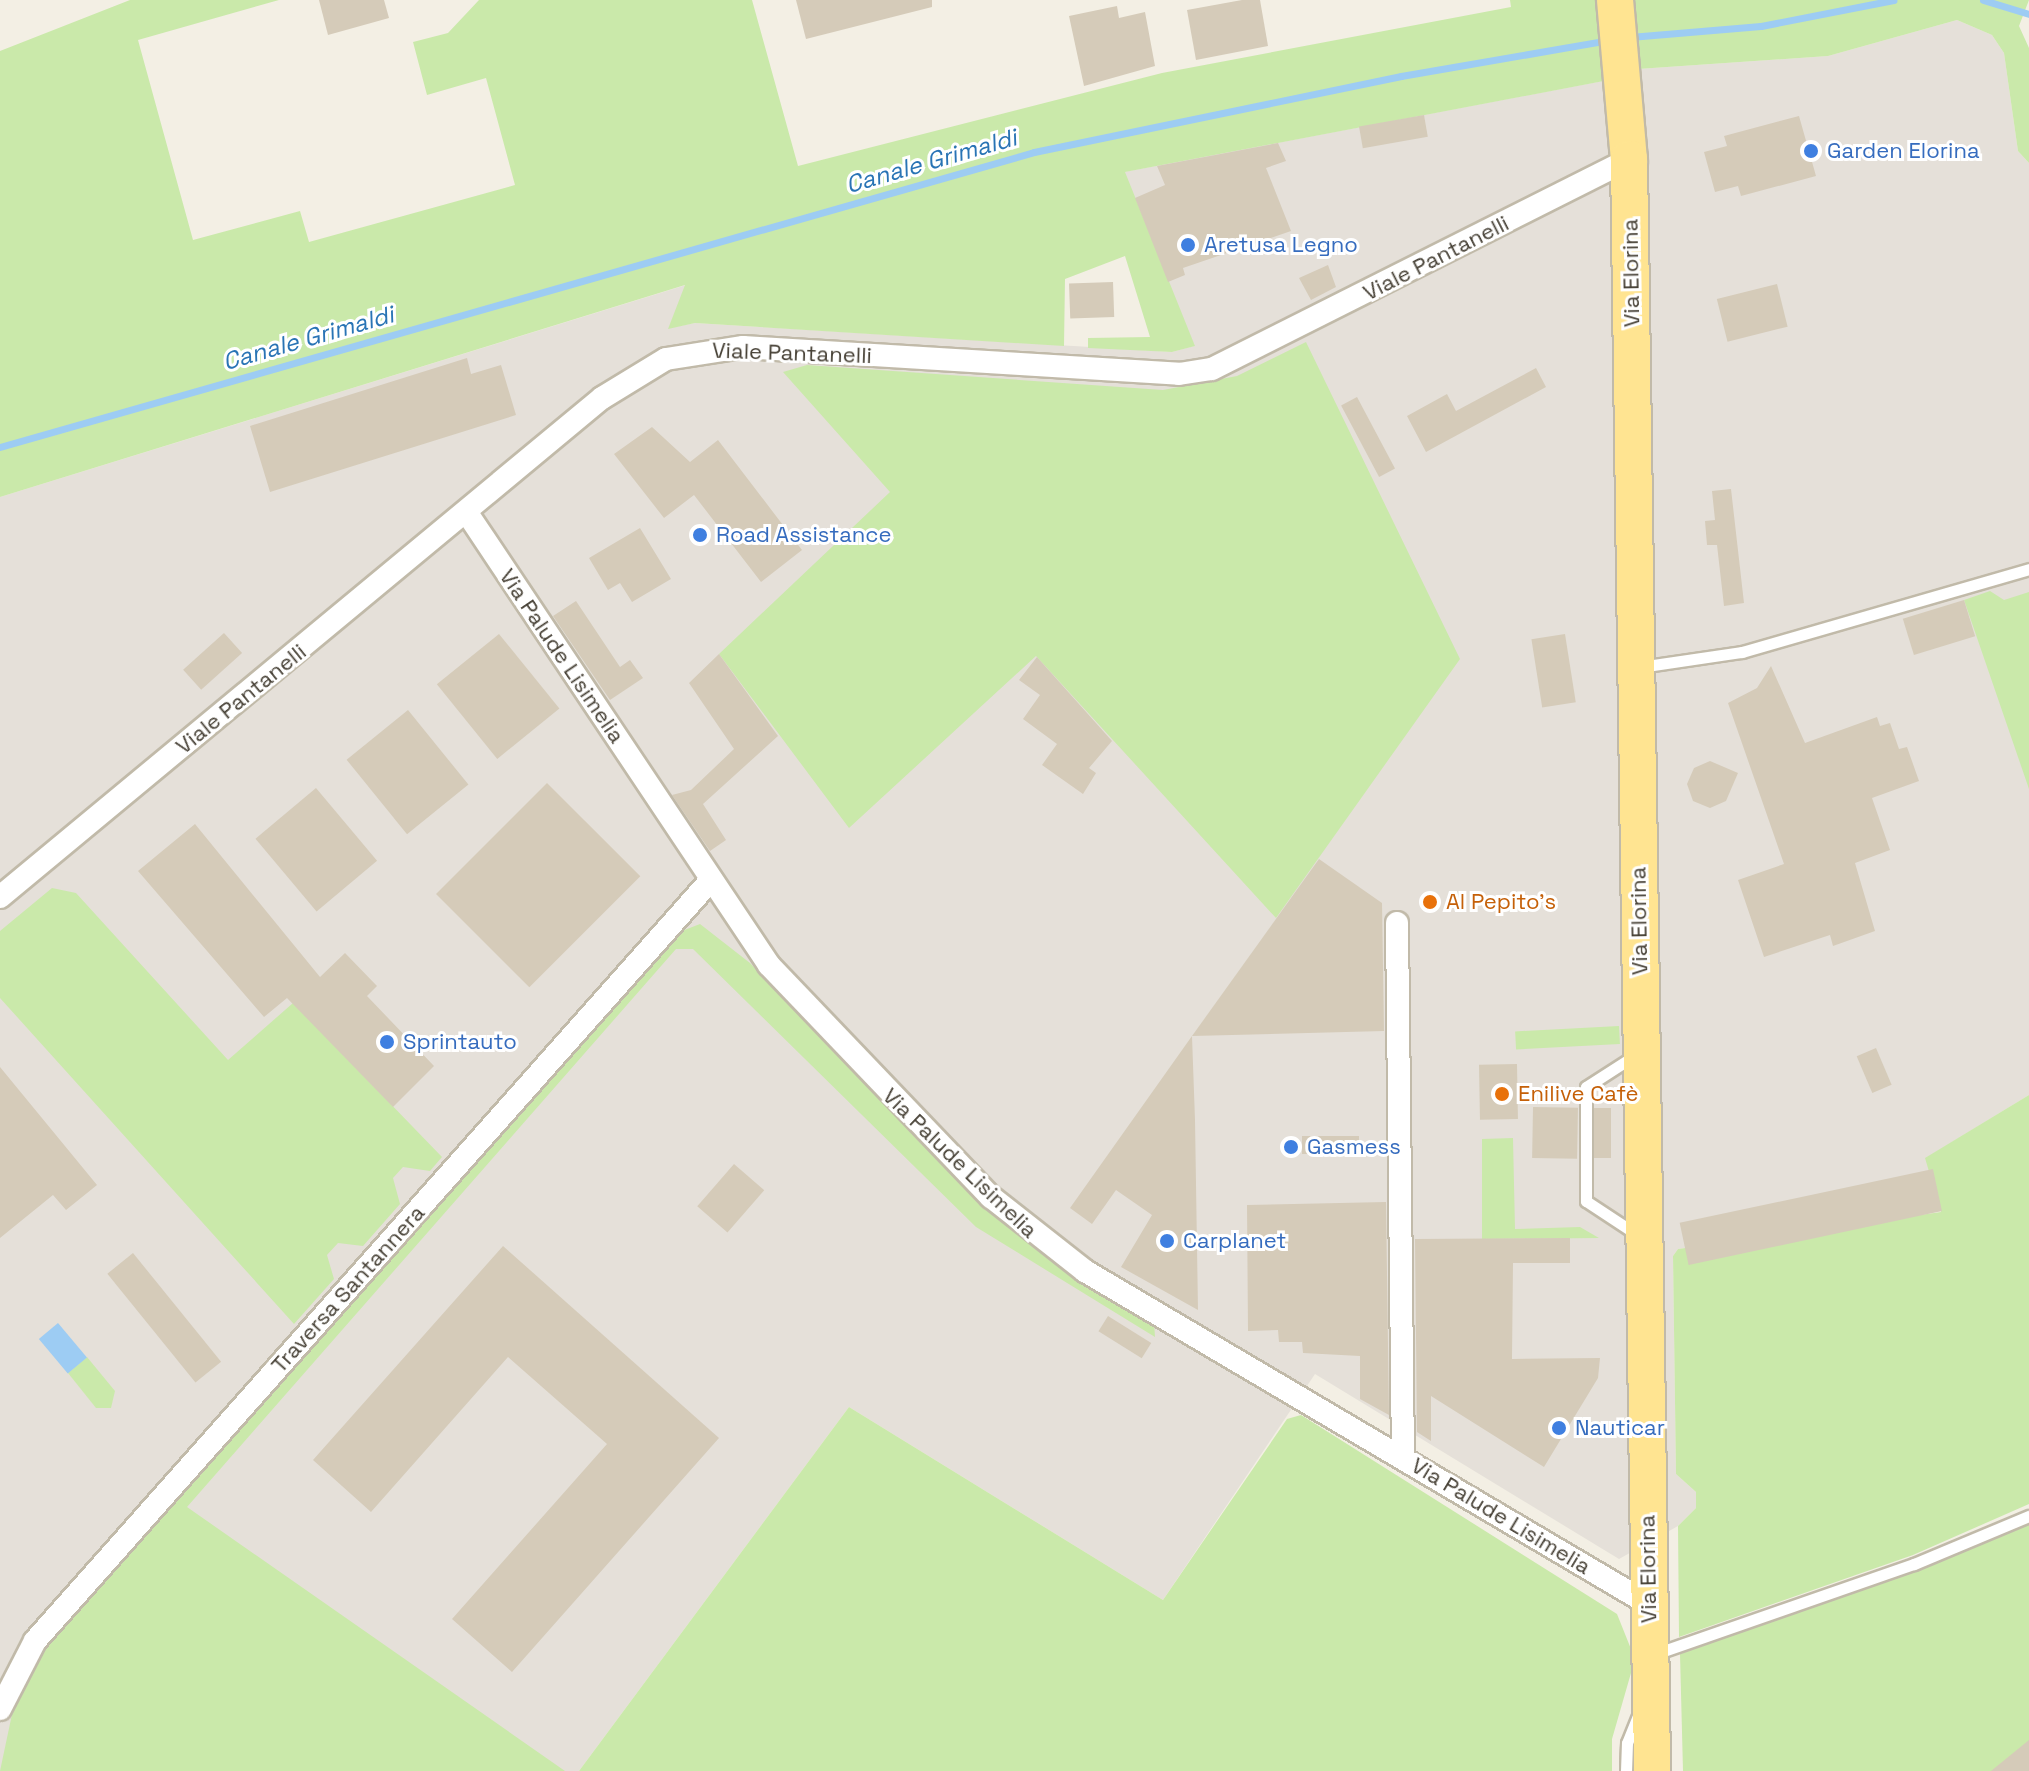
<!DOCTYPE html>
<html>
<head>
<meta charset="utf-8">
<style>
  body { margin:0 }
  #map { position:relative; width:2029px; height:1771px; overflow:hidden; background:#f3efe4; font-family:"Space Grotesk",sans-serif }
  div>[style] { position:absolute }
  .industrial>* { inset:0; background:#e5e0d9 }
  .green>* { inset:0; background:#cae9aa; transform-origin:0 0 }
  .water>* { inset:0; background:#9dccf3; transform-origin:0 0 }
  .stream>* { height:7px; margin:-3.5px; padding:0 3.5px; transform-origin:3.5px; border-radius:3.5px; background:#9dccf3 }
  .building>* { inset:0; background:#d5cbb9; transform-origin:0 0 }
  .roads { filter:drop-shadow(2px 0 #c1baa9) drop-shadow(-2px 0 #c1baa9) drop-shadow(0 2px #c1baa9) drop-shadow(0 -2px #c1baa9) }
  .service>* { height:11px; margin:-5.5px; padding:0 5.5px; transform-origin:5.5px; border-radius:5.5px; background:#fff }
  .minor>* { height:22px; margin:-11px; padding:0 11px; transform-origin:11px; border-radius:11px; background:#fff }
  .primary>* { height:36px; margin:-18px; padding:0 18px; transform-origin:18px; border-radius:18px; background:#ffe491 }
  .dots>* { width:22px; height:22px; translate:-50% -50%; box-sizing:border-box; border:4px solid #fff; border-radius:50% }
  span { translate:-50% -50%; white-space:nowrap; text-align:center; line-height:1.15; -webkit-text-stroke:6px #fff; paint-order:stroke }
  .shop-label { font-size:22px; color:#366cbe }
  .left { translate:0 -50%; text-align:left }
  .street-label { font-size:22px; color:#453f34 }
  .food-label { font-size:22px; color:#c56008 }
  .water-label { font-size:24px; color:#2974b5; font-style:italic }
</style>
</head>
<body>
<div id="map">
  <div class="industrial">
    <div style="clip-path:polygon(1957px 20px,1992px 35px,2004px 53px,2018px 151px,2029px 163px,2029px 1095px,1926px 1158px,1942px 1211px,1678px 1249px,1673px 1256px,1676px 1474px,1696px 1492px,1696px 1508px,1678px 1526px,1619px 1559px,1315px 1374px,1163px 1600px,849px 1407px,579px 1771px,0 1771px,0 497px,686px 285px,669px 328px,695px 323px,1172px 352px,1194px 346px,1124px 172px,1608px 80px,1638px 69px,1828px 56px)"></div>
  </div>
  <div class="green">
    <div style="clip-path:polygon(130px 0,279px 0,138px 40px,193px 240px,300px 211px,309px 242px,515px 185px,486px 78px,427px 95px,413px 42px,448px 33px,479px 0,752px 0,798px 166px,1162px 73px,1511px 7px,1510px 0,2029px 0,2019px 26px,2029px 48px,2029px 163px,2018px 151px,2004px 53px,1992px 35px,1957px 20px,1828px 56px,1638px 69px,1609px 80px,1125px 172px,1195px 346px,1172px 352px,1088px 348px,1088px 338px,1150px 337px,1125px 256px,1065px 279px,1064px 346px,695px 323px,668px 329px,685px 285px,0 497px,0 51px)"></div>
    <div style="clip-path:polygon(1306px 342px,1460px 659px,1276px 918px,1036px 656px,849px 828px,719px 654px,890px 492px,783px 372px,807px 365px,1163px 390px,1237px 376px)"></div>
    <div style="clip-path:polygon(1990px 591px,2004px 600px,2029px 592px,2029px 789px,1964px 600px)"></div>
    <div style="clip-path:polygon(52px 888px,76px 893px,228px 1060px,293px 1003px,442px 1157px,430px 1171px,403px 1167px,393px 1178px,400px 1204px,363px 1246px,338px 1243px,327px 1255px,334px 1279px,294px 1324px,0 998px,0 931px)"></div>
    <div style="clip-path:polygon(700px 924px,750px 963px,1016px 1233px,1154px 1322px,1155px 1337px,976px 1227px,693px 949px,676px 949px,187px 1507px,565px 1771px,0 1771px,15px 1700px,45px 1645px,674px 934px)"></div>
    <div style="left:1619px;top:1026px;width:18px;height:104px;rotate:87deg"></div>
    <div style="clip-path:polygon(2029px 1095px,2029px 1504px,1913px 1555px,1679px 1637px,1678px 1526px,1696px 1508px,1696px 1492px,1676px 1474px,1673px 1256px,1678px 1249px,1941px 1212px,1925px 1158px)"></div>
    <div style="clip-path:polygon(1513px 1138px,1515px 1229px,1580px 1227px,1599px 1238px,1482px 1239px,1482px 1139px)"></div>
    <div style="clip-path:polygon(87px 1357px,115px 1391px,111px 1408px,96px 1408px,68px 1373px)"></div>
    <div style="clip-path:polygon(849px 1407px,1163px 1600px,1287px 1419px,1301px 1415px,1617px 1614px,1631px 1649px,1631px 1673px,1612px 1739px,1612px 1771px,579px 1771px)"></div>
    <div style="clip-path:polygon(2029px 1523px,2029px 1771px,1683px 1771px,1680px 1654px)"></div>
  </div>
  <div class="water">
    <div style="left:58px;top:1323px;width:45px;height:25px;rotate:50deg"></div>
  </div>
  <div class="stream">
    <div style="left:1983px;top:0;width:48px;rotate:16.9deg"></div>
    <div style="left:1630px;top:37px;width:131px;rotate:-4.8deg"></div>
    <div style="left:1761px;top:26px;width:135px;rotate:-11.1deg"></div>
    <div style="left:0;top:447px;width:1075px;rotate:-15.92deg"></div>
    <div style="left:1034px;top:152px;width:375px;rotate:-11.7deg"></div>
    <div style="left:1401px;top:76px;width:212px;rotate:-9.8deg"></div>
  </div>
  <div class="building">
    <div style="clip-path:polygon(319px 0,384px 0,389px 18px,328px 35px)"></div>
    <div style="clip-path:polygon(796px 0,932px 0,932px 7px,806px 39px)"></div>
    <div style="clip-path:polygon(1242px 0,1260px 0,1268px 46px,1196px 60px,1187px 10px)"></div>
    <div style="clip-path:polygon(1117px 6px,1119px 18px,1145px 12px,1155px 66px,1084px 86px,1069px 16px)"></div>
    <div style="left:1424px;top:115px;width:22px;height:66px;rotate:80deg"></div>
    <div style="clip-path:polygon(1799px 116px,1816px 176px,1741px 196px,1738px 186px,1715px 192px,1704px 152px,1727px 146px,1724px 136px)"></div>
    <div style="clip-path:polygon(1278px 143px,1286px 161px,1266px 168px,1291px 231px,1183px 268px,1185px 275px,1168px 282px,1135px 198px,1165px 185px,1157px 166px)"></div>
    <div style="clip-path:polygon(1328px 265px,1336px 287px,1311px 300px,1299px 278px)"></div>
    <div style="left:1113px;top:282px;width:35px;height:44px;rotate:88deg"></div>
    <div style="left:1777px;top:284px;width:44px;height:62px;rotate:76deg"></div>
    <div style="clip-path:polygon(467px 358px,471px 374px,501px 365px,516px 415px,270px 492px,250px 426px)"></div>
    <div style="clip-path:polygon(1536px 368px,1546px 387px,1426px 452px,1407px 416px,1447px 394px,1456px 411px)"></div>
    <div style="left:1357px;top:397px;width:81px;height:18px;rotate:62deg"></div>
    <div style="clip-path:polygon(652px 427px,690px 462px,718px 440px,802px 550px,761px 582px,694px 495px,664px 518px,614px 454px)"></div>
    <div style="clip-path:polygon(1731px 489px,1744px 603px,1724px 606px,1717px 545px,1707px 545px,1705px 521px,1715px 520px,1712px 491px)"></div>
    <div style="clip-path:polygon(640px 528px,671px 579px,632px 602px,620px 583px,608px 590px,589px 558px)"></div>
    <div style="left:1964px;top:600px;width:38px;height:64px;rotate:73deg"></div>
    <div style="clip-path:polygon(576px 601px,620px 667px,630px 660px,643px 678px,610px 700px,553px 616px)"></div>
    <div style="left:224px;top:633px;width:27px;height:55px;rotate:48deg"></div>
    <div style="left:499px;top:634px;width:96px;height:80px;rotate:51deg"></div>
    <div style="left:1565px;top:634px;width:69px;height:34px;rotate:81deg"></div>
    <div style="clip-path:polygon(719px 654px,778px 736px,703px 804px,726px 840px,710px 851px,672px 795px,691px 790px,734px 749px,689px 683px)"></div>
    <div style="clip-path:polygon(1037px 657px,1112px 741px,1089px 768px,1096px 773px,1083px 794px,1042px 765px,1057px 744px,1023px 719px,1040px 695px,1019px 680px)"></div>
    <div style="clip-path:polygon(1771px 666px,1805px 743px,1877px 717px,1880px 726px,1890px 723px,1899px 749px,1907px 747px,1919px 781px,1872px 798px,1890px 850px,1855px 863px,1875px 931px,1833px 946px,1830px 935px,1764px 957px,1738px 880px,1784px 864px,1728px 703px,1757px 688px)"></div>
    <div style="left:408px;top:710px;width:96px;height:79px;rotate:51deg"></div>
    <div style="clip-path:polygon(1710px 761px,1738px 773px,1726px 801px,1710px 808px,1693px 801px,1687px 784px,1694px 768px)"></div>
    <div style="left:547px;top:783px;width:132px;height:157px;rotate:45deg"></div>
    <div style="left:316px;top:788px;width:95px;height:79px;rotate:50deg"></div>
    <div style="clip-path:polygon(195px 824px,320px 977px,345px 953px,377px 986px,367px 996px,434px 1066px,393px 1107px,287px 998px,264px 1017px,138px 871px)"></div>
    <div style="clip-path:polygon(1319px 859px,1382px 903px,1384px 1031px,1192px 1036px)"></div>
    <div style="clip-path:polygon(1192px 1036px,1195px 1120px,1198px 1310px,1121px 1267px,1152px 1215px,1116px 1190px,1092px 1224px,1070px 1208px)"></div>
    <div style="left:1876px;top:1048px;width:40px;height:21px;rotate:67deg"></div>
    <div style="left:1517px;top:1064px;width:55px;height:38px;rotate:89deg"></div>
    <div style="clip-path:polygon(0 1067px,97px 1185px,66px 1210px,53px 1195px,0 1238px)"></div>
    <div style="left:1533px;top:1107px;width:45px;height:51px;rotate:1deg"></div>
    <div style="left:1594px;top:1108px;width:17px;height:50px"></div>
    <div style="left:1359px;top:1136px;width:18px;height:57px;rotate:90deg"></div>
    <div style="left:734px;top:1164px;width:40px;height:56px;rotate:41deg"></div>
    <div style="left:1933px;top:1169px;width:43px;height:259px;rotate:78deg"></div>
    <div style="clip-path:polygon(1386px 1202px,1389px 1415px,1360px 1399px,1360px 1356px,1303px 1353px,1302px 1342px,1279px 1342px,1278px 1330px,1248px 1331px,1247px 1205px)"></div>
    <div style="clip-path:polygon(1570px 1238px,1570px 1263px,1513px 1263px,1512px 1359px,1600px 1358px,1598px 1378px,1544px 1467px,1431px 1396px,1431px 1441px,1417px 1432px,1415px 1239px)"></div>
    <div style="clip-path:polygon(503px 1246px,719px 1438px,512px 1672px,452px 1619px,607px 1444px,508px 1357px,371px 1512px,313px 1460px)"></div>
    <div style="left:133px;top:1253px;width:140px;height:33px;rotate:51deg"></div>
    <div style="left:1108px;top:1316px;width:51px;height:18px;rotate:32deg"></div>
    <div style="clip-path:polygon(2029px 1740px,2029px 1771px,1991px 1771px)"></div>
  </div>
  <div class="roads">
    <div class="service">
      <div style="left:1640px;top:667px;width:103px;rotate:-8.4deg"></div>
      <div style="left:1742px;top:652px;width:299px;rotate:-16.1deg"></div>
      <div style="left:1634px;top:1056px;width:57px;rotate:147.1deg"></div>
      <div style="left:1586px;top:1087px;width:114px;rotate:90deg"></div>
      <div style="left:1586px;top:1201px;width:60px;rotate:33.4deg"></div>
      <div style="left:1655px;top:1654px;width:274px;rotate:-19.2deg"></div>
      <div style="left:1914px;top:1564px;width:125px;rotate:-22.7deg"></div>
      <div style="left:1626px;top:1771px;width:28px;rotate:-88deg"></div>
      <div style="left:1627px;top:1743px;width:29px;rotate:-68deg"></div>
    </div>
    <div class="minor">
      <div style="left:467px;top:513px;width:544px;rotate:56.25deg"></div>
      <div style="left:769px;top:965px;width:321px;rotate:46.3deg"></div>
      <div style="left:991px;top:1197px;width:120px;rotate:38.2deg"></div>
      <div style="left:1085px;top:1271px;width:653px;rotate:30.57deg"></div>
      <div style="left:0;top:897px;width:782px;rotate:-39.66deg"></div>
      <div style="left:602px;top:398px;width:75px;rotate:-31.4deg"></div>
      <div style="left:666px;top:359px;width:78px;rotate:-8.9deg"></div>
      <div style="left:743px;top:347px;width:437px;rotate:3.5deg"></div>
      <div style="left:1179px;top:374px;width:33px;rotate:-9deg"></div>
      <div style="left:1212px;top:369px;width:467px;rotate:-26.7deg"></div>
      <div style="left:1397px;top:923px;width:535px;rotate:89.36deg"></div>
      <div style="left:0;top:1709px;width:76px;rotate:-62.8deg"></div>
      <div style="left:35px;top:1641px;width:1018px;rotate:-48.39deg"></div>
    </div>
    <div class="primary">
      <div style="left:1615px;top:0;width:160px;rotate:85deg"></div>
      <div style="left:1629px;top:159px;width:1612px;rotate:89.18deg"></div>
    </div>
  </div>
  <div class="dots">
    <div style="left:1811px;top:151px;background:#3f7fe0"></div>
    <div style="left:1188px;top:245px;background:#3f7fe0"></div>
    <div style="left:700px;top:535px;background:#3f7fe0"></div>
    <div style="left:1430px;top:902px;background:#e8710a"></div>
    <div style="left:387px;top:1042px;background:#3f7fe0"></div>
    <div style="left:1502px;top:1094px;background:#e8710a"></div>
    <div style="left:1291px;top:1147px;background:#3f7fe0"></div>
    <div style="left:1167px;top:1241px;background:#3f7fe0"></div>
    <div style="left:1559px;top:1428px;background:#3f7fe0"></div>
  </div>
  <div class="shop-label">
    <span class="left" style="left:1827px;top:151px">Garden Elorina</span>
    <span class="left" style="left:1204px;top:245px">Aretusa Legno</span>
    <span class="left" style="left:716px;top:535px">Road Assistance</span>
    <span class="left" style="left:403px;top:1042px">Sprintauto</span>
    <span class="left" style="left:1307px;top:1147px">Gasmess</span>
    <span class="left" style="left:1183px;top:1241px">Carplanet</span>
    <span class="left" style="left:1575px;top:1428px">Nauticar</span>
  </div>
  <div class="street-label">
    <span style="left:1436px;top:258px;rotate:-27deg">Viale Pantanelli</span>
    <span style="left:1631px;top:273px;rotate:-91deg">Via Elorina</span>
    <span style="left:792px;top:353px;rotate:2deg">Viale Pantanelli</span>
    <span style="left:562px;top:656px;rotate:56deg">Via Palude Lisimelia</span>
    <span style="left:241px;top:699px;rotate:-39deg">Viale Pantanelli</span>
    <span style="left:1639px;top:921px;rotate:-91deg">Via Elorina</span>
    <span style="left:960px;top:1163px;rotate:44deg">Via Palude Lisimelia</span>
    <span style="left:348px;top:1289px;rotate:-48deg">Traversa Santannera</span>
    <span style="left:1501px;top:1516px;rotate:31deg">Via Palude Lisimelia</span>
    <span style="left:1648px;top:1569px;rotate:-91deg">Via Elorina</span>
  </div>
  <div class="food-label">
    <span class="left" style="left:1446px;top:902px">Al Pepito's</span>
    <span class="left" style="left:1518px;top:1094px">Enilive Cafè</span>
  </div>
  <div class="water-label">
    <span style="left:931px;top:161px;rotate:-16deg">Canale Grimaldi</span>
    <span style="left:308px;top:338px;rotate:-16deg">Canale Grimaldi</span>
  </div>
</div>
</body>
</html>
